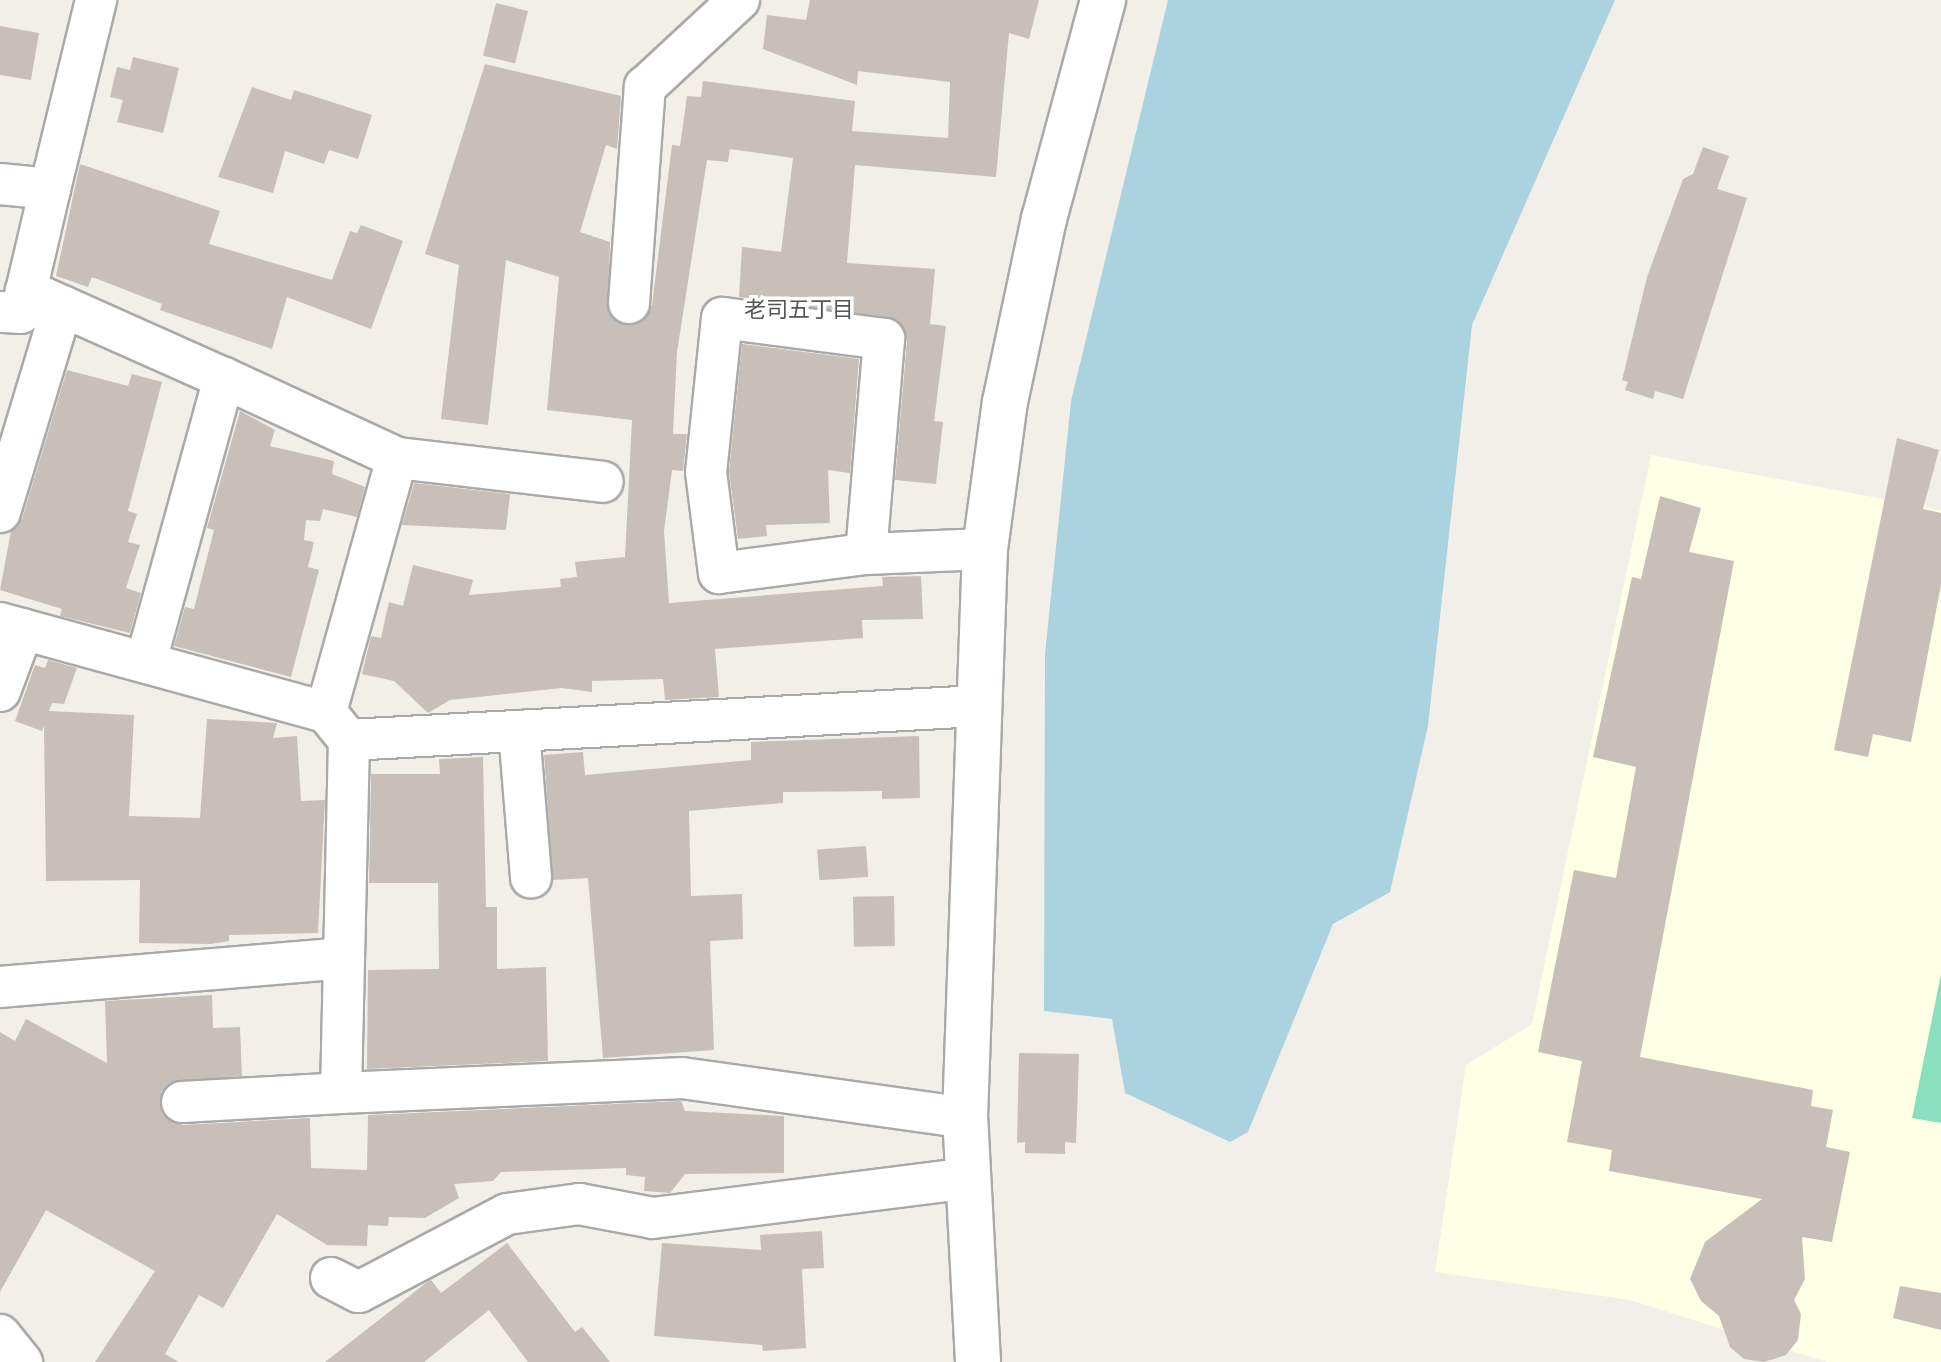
<!DOCTYPE html>
<html>
<head>
<meta charset="utf-8">
<style>
  body { margin:0 }
  #map { position:relative; width:1941px; height:1362px; overflow:hidden; background:#f2efe9; font-family:"PT Sans Narrow","Noto Sans JP",sans-serif }
  div>[style] { position:absolute }
  .education>* { inset:0; background:#ffffe5 }
  .pitch>* { inset:0; background:#88e0be }
  .water>* { inset:0; background:#aad3df }
  .building>* { inset:0; background:#c7bfb8; transform-origin:0 0 }
  .roads { filter:drop-shadow(2px 0 #a9a9a9) drop-shadow(-2px 0 #a9a9a9) drop-shadow(0 2px #a9a9a9) drop-shadow(0 -2px #a9a9a9) }
  .minor>* { height:40px; margin:-20px; padding:0 20px; transform-origin:20px; border-radius:20px; background:#fff }
  .tertiary>* { height:44px; margin:-22px; padding:0 22px; transform-origin:22px; border-radius:22px; background:#fff }
  span { translate:-50% -50%; white-space:nowrap; text-align:center; line-height:1.15; -webkit-text-stroke:7px #fff; paint-order:stroke }
  .neighbourhood-label { font-size:22px; color:#555 }
</style>
</head>
<body>
<div id="map">
  <div class="education">
    <div style="clip-path:polygon(1651px 455px,1941px 510px,1941px 1362px,1827px 1362px,1630px 1300px,1435px 1272px,1466px 1065px,1532px 1024px)"></div>
  </div>
  <div class="pitch">
    <div style="clip-path:polygon(1941px 974px,1941px 1123px,1912px 1118px)"></div>
  </div>
  <div class="water">
    <div style="clip-path:polygon(1168px 0,1615px 0,1472px 325px,1428px 726px,1390px 892px,1333px 924px,1248px 1132px,1230px 1142px,1125px 1093px,1112px 1019px,1044px 1011px,1045px 654px,1071px 401px)"></div>
  </div>
  <div class="building">
    <div style="clip-path:polygon(810px 0,1039px 0,1029px 39px,1009px 33px,996px 177px,855px 165px,847px 263px,935px 269px,930px 324px,946px 326px,934px 421px,943px 422px,936px 484px,895px 480px,907px 341px,898px 321px,739px 297px,742px 247px,781px 252px,793px 158px,730px 149px,728px 162px,707px 160px,677px 352px,673px 434px,687px 434px,683px 471px,672px 470px,664px 531px,669px 603px,883px 586px,882px 577px,921px 576px,923px 619px,862px 620px,863px 638px,715px 649px,719px 697px,665px 700px,663px 679px,592px 681px,592px 692px,562px 688px,450px 700px,428px 713px,394px 681px,362px 674px,371px 636px,381px 638px,389px 602px,403px 606px,413px 565px,473px 580px,469px 595px,561px 587px,560px 579px,577px 577px,575px 562px,625px 557px,632px 420px,547px 410px,559px 277px,506px 260px,488px 425px,441px 419px,459px 265px,425px 254px,485px 64px,621px 96px,617px 149px,606px 145px,580px 232px,610px 242px,608px 312px,617px 322px,638px 324px,652px 305px,672px 145px,680px 146px,687px 96px,701px 97px,703px 81px,855px 101px,852px 131px,948px 138px,950px 82px,858px 71px,857px 85px,763px 49px,767px 15px,806px 20px)"></div>
    <div style="left:496px;top:3px;width:33px;height:54px;rotate:14deg"></div>
    <div style="clip-path:polygon(0 26px,39px 33px,31px 80px,0 75px)"></div>
    <div style="clip-path:polygon(133px 57px,179px 68px,163px 133px,117px 122px,123px 100px,110px 97px,117px 67px,130px 70px)"></div>
    <div style="clip-path:polygon(252px 87px,291px 100px,294px 90px,372px 115px,358px 159px,329px 150px,324px 164px,285px 151px,273px 193px,218px 177px)"></div>
    <div style="clip-path:polygon(1703px 147px,1729px 156px,1717px 189px,1747px 198px,1683px 399px,1655px 391px,1653px 399px,1625px 390px,1628px 382px,1622px 380px,1647px 277px,1683px 179px,1693px 174px)"></div>
    <div style="clip-path:polygon(80px 164px,220px 211px,209px 244px,332px 280px,350px 231px,357px 233px,361px 225px,403px 241px,371px 329px,287px 297px,272px 349px,160px 310px,162px 304px,92px 277px,88px 287px,56px 276px)"></div>
    <div style="clip-path:polygon(742px 344px,859px 359px,850px 473px,828px 470px,830px 523px,766px 525px,767px 536px,738px 539px,729px 472px)"></div>
    <div style="clip-path:polygon(67px 370px,128px 386px,132px 374px,162px 382px,128px 511px,137px 514px,128px 542px,140px 545px,126px 588px,141px 593px,130px 633px,60px 616px,62px 609px,0 590px,11px 531px,22px 519px)"></div>
    <div style="clip-path:polygon(240px 411px,275px 430px,270px 446px,334px 461px,332px 474px,365px 487px,357px 517px,323px 509px,320px 521px,306px 520px,304px 540px,314px 542px,308px 567px,319px 570px,291px 677px,174px 646px,185px 607px,194px 609px,214px 530px,207px 528px)"></div>
    <div style="clip-path:polygon(1897px 438px,1939px 450px,1923px 509px,1941px 513px,1941px 585px,1911px 742px,1873px 734px,1868px 757px,1834px 750px)"></div>
    <div style="clip-path:polygon(414px 483px,510px 494px,506px 530px,402px 525px)"></div>
    <div style="clip-path:polygon(1660px 496px,1701px 508px,1689px 552px,1734px 561px,1640px 1057px,1813px 1090px,1811px 1106px,1833px 1110px,1826px 1147px,1850px 1152px,1832px 1242px,1802px 1237px,1805px 1279px,1794px 1300px,1801px 1314px,1798px 1340px,1786px 1355px,1764px 1362px,1744px 1359px,1730px 1347px,1719px 1316px,1701px 1301px,1690px 1279px,1705px 1242px,1762px 1199px,1609px 1171px,1612px 1150px,1567px 1142px,1582px 1061px,1538px 1052px,1574px 870px,1616px 878px,1636px 767px,1593px 757px,1632px 577px,1641px 579px)"></div>
    <div style="clip-path:polygon(48px 660px,77px 668px,64px 704px,52px 703px,49px 711px,134px 715px,129px 816px,200px 818px,207px 719px,277px 723px,273px 738px,297px 736px,301px 801px,325px 800px,318px 933px,229px 935px,229px 941px,211px 944px,139px 943px,140px 880px,46px 881px,44px 726px,42px 731px,15px 721px,35px 665px,45px 668px)"></div>
    <div style="clip-path:polygon(919px 736px,920px 798px,882px 799px,882px 791px,792px 792px,783px 792px,783px 803px,689px 811px,691px 896px,742px 894px,743px 939px,710px 941px,714px 1050px,603px 1058px,588px 878px,553px 880px,544px 755px,583px 752px,585px 775px,751px 760px,751px 742px)"></div>
    <div style="clip-path:polygon(483px 757px,486px 907px,497px 907px,497px 969px,546px 967px,548px 1061px,367px 1069px,368px 970px,439px 969px,438px 883px,369px 883px,371px 774px,440px 774px,439px 759px)"></div>
    <div style="left:866px;top:846px;width:31px;height:49px;rotate:86deg"></div>
    <div style="left:894px;top:896px;width:50px;height:41px;rotate:89deg"></div>
    <div style="clip-path:polygon(212px 995px,213px 1028px,240px 1027px,242px 1076px,170px 1082px,161px 1092px,162px 1114px,183px 1125px,310px 1118px,311px 1168px,367px 1170px,368px 1115px,681px 1101px,685px 1111px,784px 1116px,784px 1173px,685px 1174px,670px 1193px,644px 1191px,645px 1177px,626px 1175px,626px 1168px,501px 1172px,493px 1181px,454px 1184px,459px 1198px,425px 1218px,389px 1217px,388px 1226px,368px 1225px,367px 1246px,327px 1245px,277px 1214px,223px 1308px,199px 1295px,165px 1354px,179px 1362px,95px 1362px,155px 1271px,46px 1210px,0 1292px,0 1032px,15px 1041px,26px 1019px,107px 1063px,105px 1001px)"></div>
    <div style="clip-path:polygon(1019px 1053px,1079px 1054px,1076px 1143px,1065px 1142px,1065px 1154px,1025px 1153px,1025px 1142px,1017px 1143px)"></div>
    <div style="clip-path:polygon(822px 1231px,824px 1268px,802px 1269px,806px 1348px,763px 1351px,762px 1345px,654px 1336px,662px 1243px,761px 1250px,760px 1235px)"></div>
    <div style="clip-path:polygon(507px 1243px,575px 1332px,582px 1327px,610px 1362px,528px 1362px,489px 1310px,424px 1362px,325px 1362px,426px 1283px,431px 1280px,441px 1293px)"></div>
    <div style="clip-path:polygon(1900px 1286px,1941px 1293px,1941px 1330px,1893px 1318px)"></div>
  </div>
  <div class="roads">
    <div class="minor">
      <div style="left:0;top:184px;width:50px;rotate:5.7deg"></div>
      <div style="left:50px;top:189px;width:127px;rotate:103.2deg"></div>
      <div style="left:21px;top:313px;width:21px;rotate:-177deg"></div>
      <div style="left:50px;top:189px;width:195px;rotate:-76.3deg"></div>
      <div style="left:26px;top:290px;width:217px;rotate:24deg"></div>
      <div style="left:224px;top:378px;width:295px;rotate:105.4deg"></div>
      <div style="left:629px;top:303px;width:217px;rotate:-85.8deg"></div>
      <div style="left:645px;top:87px;width:128px;rotate:-42.8deg"></div>
      <div style="left:224px;top:378px;width:191px;rotate:24.8deg"></div>
      <div style="left:397px;top:458px;width:207px;rotate:6.6deg"></div>
      <div style="left:0;top:512px;width:215px;rotate:-73.2deg"></div>
      <div style="left:866px;top:554px;width:216px;rotate:-85.2deg"></div>
      <div style="left:884px;top:339px;width:163px;rotate:-172.6deg"></div>
      <div style="left:722px;top:318px;width:155px;rotate:95.9deg"></div>
      <div style="left:706px;top:472px;width:102px;rotate:82.7deg"></div>
      <div style="left:719px;top:573px;width:148px;rotate:-7.4deg"></div>
      <div style="left:866px;top:554px;width:119px;rotate:-2.4deg"></div>
      <div style="left:0;top:623px;width:338px;rotate:15.3deg"></div>
      <div style="left:326px;top:712px;width:36px;rotate:51deg"></div>
      <div style="left:349px;top:740px;width:631px;rotate:-3.09deg"></div>
      <div style="left:0;top:691px;width:66px;rotate:-69.6deg"></div>
      <div style="left:326px;top:712px;width:264px;rotate:-74.4deg"></div>
      <div style="left:519px;top:731px;width:147px;rotate:85.3deg"></div>
      <div style="left:349px;top:740px;width:353px;rotate:91.3deg"></div>
      <div style="left:341px;top:1093px;width:341px;rotate:-2.5deg"></div>
      <div style="left:682px;top:1078px;width:286px;rotate:8deg"></div>
      <div style="left:0;top:987px;width:345px;rotate:-4.8deg"></div>
      <div style="left:182px;top:1102px;width:159px;rotate:-3.2deg"></div>
      <div style="left:331px;top:1278px;width:31px;rotate:27deg"></div>
      <div style="left:359px;top:1292px;width:167px;rotate:-27.8deg"></div>
      <div style="left:507px;top:1214px;width:73px;rotate:-7.9deg"></div>
      <div style="left:579px;top:1204px;width:75px;rotate:10.7deg"></div>
      <div style="left:653px;top:1218px;width:318px;rotate:-7.2deg"></div>
      <div style="left:0;top:1335px;width:35px;rotate:51deg"></div>
    </div>
    <div class="tertiary">
      <div style="left:978px;top:1362px;width:244px;rotate:-93deg"></div>
      <div style="left:965px;top:1118px;width:569px;rotate:-87.99deg"></div>
      <div style="left:985px;top:549px;width:148px;rotate:-82.3deg"></div>
      <div style="left:1005px;top:402px;width:187px;rotate:-78deg"></div>
      <div style="left:1044px;top:219px;width:227px;rotate:-74.9deg"></div>
    </div>
  </div>
  <div class="neighbourhood-label">
    <span style="left:799px;top:310px">老司五丁目</span>
  </div>
</div>
</body>
</html>
